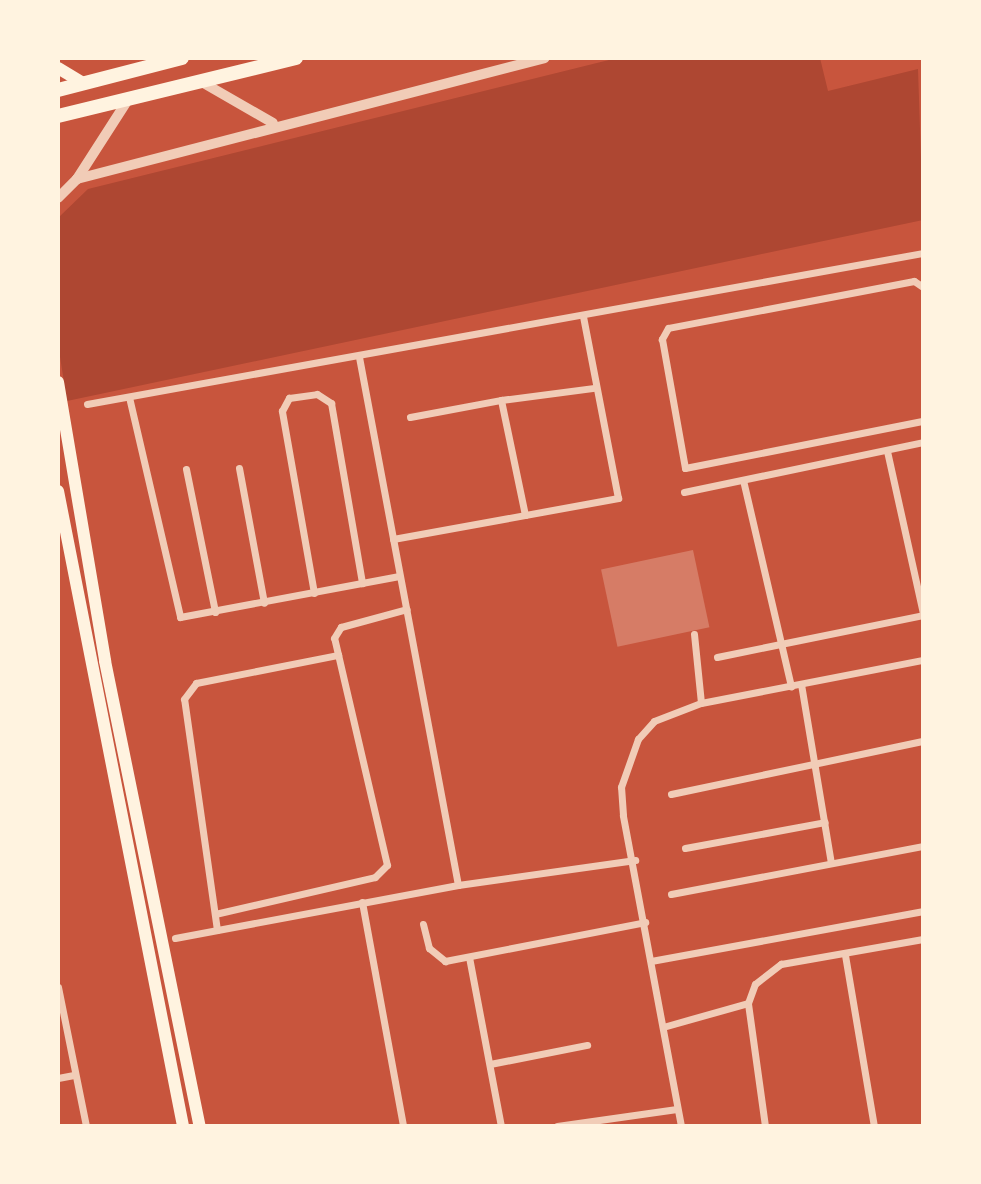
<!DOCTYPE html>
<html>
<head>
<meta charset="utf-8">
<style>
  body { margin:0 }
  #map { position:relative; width:981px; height:1184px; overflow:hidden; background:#c8553d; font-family:"Noto Serif",serif }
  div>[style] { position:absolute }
  .green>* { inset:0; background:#ae4732 }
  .building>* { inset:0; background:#d67c66; transform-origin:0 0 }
  .minor>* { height:7px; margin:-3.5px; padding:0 3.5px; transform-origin:3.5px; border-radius:3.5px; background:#f1ccb7 }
  .tertiary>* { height:10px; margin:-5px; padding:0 5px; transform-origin:5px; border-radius:5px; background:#f1ccb7 }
  .secondary>* { height:12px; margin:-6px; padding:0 6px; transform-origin:6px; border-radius:6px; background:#fff3e0 }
  .trunk>* { height:14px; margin:-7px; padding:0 7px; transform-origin:7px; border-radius:7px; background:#fff3e0 }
  span { translate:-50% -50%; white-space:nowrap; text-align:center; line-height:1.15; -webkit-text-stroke:7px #fff3e0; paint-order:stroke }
  .frame { position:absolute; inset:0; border:60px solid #fff3e0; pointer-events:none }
</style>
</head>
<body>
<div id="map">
  <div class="green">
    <div style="clip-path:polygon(617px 58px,820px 58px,828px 91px,918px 69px,923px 220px,67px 401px,58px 344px,58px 218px,88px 189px)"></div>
  </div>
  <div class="building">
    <div style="left:693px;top:550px;width:79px;height:94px;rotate:78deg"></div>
  </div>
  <div class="minor">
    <div style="left:923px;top:287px;width:11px;rotate:-146deg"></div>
    <div style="left:914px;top:281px;width:250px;rotate:169.2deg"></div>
    <div style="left:668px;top:328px;width:13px;rotate:119deg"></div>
    <div style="left:662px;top:339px;width:131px;rotate:79.9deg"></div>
    <div style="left:685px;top:468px;width:243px;rotate:-11.2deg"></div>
    <div style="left:359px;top:357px;width:537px;rotate:79.38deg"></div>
    <div style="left:129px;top:397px;width:226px;rotate:76.9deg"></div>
    <div style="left:180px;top:617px;width:223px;rotate:-10.6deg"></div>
    <div style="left:87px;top:404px;width:850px;rotate:-10.24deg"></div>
    <div style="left:410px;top:417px;width:93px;rotate:-10.6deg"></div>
    <div style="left:887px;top:451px;width:167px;rotate:77.5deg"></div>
    <div style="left:239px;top:468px;width:137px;rotate:79.5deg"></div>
    <div style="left:186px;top:469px;width:146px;rotate:78.5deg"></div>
    <div style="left:743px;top:480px;width:212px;rotate:76.9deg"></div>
    <div style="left:684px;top:492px;width:244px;rotate:-11.8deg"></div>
    <div style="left:525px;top:515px;width:117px;rotate:-101.8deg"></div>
    <div style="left:501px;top:400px;width:94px;rotate:-7.4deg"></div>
    <div style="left:393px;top:539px;width:229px;rotate:-10.3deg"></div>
    <div style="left:618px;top:498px;width:185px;rotate:-100.9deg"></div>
    <div style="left:314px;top:593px;width:185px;rotate:-100deg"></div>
    <div style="left:282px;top:411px;width:15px;rotate:-62deg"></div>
    <div style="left:289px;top:398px;width:28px;rotate:-8deg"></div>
    <div style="left:317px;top:394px;width:17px;rotate:33deg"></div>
    <div style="left:331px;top:403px;width:183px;rotate:80.2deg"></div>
    <div style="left:694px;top:634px;width:69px;rotate:84.2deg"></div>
    <div style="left:717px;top:657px;width:210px;rotate:-11.5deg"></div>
    <div style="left:801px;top:684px;width:181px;rotate:80.5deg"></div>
    <div style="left:671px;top:794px;width:258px;rotate:-11.9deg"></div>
    <div style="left:685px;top:848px;width:142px;rotate:-10.5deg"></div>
    <div style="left:671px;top:894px;width:257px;rotate:-10.8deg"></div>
    <div style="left:362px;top:902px;width:228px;rotate:79.6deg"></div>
    <div style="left:215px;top:914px;width:164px;rotate:-13deg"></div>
    <div style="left:375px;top:877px;width:17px;rotate:-45deg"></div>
    <div style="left:387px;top:865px;width:233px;rotate:-103.1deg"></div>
    <div style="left:334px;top:638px;width:13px;rotate:-58deg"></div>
    <div style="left:341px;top:627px;width:68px;rotate:-15.3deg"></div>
    <div style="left:423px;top:924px;width:25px;rotate:76deg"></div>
    <div style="left:429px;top:948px;width:21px;rotate:39deg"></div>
    <div style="left:445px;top:961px;width:204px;rotate:-11deg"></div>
    <div style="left:217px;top:930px;width:233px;rotate:-98.1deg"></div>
    <div style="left:184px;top:699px;width:20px;rotate:-53deg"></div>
    <div style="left:196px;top:683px;width:145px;rotate:-11.2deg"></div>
    <div style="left:175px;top:938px;width:288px;rotate:-10.6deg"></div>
    <div style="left:458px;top:885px;width:179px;rotate:-8deg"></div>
    <div style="left:845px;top:955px;width:173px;rotate:80.4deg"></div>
    <div style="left:469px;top:957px;width:172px;rotate:79.3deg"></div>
    <div style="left:651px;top:961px;width:277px;rotate:-10.4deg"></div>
    <div style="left:58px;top:987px;width:142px;rotate:78.6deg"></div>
    <div style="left:663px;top:1027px;width:88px;rotate:-15.8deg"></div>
    <div style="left:490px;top:1064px;width:99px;rotate:-11.1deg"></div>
    <div style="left:58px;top:1078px;width:16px;rotate:-11deg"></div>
    <div style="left:557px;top:1126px;width:121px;rotate:-8.1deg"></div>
    <div style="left:681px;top:1126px;width:316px;rotate:-100.6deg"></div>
    <div style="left:623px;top:815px;width:28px;rotate:-94deg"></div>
    <div style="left:621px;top:787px;width:51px;rotate:-70.5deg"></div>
    <div style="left:638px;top:739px;width:24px;rotate:-48deg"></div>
    <div style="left:654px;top:721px;width:50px;rotate:-21deg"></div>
    <div style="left:701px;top:703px;width:226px;rotate:-11deg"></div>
    <div style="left:765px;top:1126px;width:124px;rotate:-97.9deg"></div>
    <div style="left:748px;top:1003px;width:20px;rotate:-70deg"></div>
    <div style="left:755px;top:984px;width:33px;rotate:-38deg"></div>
    <div style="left:781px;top:964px;width:144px;rotate:-10deg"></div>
  </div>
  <div class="tertiary">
    <div style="left:200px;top:81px;width:84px;rotate:29.9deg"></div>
    <div style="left:77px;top:179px;width:96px;rotate:-57.3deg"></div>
    <div style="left:58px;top:198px;width:27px;rotate:-45deg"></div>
    <div style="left:77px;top:179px;width:483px;rotate:-14.5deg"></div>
  </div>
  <div class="secondary">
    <div style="left:58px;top:68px;width:29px;rotate:31deg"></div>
    <div style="left:58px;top:382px;width:283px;rotate:80.4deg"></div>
    <div style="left:105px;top:661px;width:475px;rotate:78.5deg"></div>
    <div style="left:58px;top:491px;width:647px;rotate:78.86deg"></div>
  </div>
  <div class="trunk">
    <div style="left:58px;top:90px;width:128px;rotate:-14.5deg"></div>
    <div style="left:58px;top:116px;width:245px;rotate:-13.7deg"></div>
  </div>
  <div class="frame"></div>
</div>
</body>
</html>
